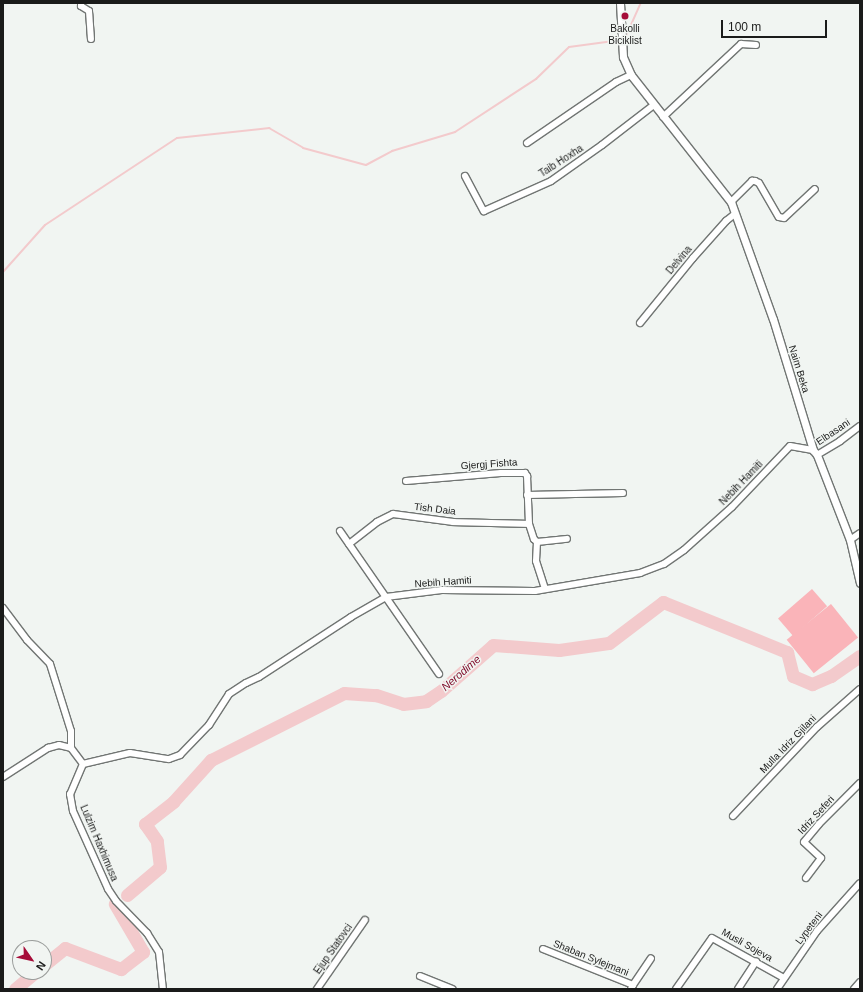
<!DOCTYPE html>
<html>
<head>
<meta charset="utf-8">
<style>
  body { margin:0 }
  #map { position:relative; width:863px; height:992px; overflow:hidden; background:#f1f5f2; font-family:Helvetica,sans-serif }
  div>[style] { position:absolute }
  .green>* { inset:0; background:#fab4b9; transform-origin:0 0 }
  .stream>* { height:2px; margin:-1px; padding:0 1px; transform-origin:1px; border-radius:1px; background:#f3cacc }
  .river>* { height:13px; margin:-6.5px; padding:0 6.5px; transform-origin:6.5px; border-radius:6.5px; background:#f3cacc }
  .roads { filter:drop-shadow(1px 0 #717573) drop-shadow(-1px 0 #717573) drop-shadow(0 1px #717573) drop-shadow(0 -1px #717573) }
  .minor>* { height:6px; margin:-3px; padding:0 3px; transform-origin:3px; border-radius:3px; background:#fff }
  .tertiary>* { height:7px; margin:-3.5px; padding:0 3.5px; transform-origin:3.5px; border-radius:3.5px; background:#fff }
  .dots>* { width:11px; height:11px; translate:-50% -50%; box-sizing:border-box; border:2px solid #f1f5f2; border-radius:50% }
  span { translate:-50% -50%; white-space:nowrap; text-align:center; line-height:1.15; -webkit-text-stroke:3px #f1f5f2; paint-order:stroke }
  .poi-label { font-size:10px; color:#1a1b1a }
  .street-label { font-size:10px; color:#1a1b1a }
  .water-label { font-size:11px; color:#810c2b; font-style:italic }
  .frame { position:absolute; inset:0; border:4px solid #1a1b1a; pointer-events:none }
  .north { position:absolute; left:12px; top:940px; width:40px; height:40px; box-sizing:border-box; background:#f1f5f2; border:1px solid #9b9e9c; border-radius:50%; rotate:124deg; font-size:11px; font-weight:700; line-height:16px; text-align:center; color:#1a1b1a }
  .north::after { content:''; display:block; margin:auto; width:14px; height:18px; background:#a60d39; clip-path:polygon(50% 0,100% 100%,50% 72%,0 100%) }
  .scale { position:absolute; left:721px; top:20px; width:106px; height:18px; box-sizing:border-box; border:2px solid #1a1b1a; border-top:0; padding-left:5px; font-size:12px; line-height:14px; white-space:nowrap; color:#1a1b1a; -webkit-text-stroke:3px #f1f5f2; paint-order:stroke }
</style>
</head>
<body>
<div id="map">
  <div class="green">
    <div style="left:812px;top:589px;width:23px;height:45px;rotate:49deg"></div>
    <div style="left:831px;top:604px;width:43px;height:57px;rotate:51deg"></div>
  </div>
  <div class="stream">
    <div style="left:623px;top:37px;width:3px;rotate:-18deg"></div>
    <div style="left:626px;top:36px;width:36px;rotate:-66deg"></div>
    <div style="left:3px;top:272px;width:63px;rotate:-48.2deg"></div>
    <div style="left:45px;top:225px;width:158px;rotate:-33.4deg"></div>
    <div style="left:177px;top:138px;width:93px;rotate:-6.2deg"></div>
    <div style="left:269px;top:128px;width:39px;rotate:30deg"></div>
    <div style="left:303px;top:148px;width:65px;rotate:15.1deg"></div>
    <div style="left:366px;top:165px;width:30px;rotate:-28deg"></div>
    <div style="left:392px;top:151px;width:66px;rotate:-16.8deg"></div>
    <div style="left:455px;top:132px;width:97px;rotate:-33.2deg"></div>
    <div style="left:536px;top:79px;width:46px;rotate:-44.1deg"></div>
    <div style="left:569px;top:47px;width:45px;rotate:-7.6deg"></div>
    <div style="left:614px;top:41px;width:5px;rotate:-22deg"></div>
  </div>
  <div class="river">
    <div style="left:127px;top:895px;width:43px;rotate:-40.3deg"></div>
    <div style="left:160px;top:867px;width:26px;rotate:-97deg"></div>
    <div style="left:157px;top:841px;width:21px;rotate:-125deg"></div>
    <div style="left:145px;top:824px;width:36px;rotate:-38deg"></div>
    <div style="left:173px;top:802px;width:57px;rotate:-47.9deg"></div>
    <div style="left:211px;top:760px;width:149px;rotate:-26.7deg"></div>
    <div style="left:344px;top:693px;width:32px;rotate:4deg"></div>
    <div style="left:376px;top:695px;width:28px;rotate:18deg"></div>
    <div style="left:403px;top:704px;width:23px;rotate:-7deg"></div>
    <div style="left:426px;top:701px;width:18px;rotate:-34deg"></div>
    <div style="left:441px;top:691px;width:69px;rotate:-41.5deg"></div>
    <div style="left:493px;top:645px;width:66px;rotate:4.3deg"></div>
    <div style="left:559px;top:650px;width:50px;rotate:-8deg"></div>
    <div style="left:609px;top:643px;width:68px;rotate:-37.2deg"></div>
    <div style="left:663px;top:602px;width:134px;rotate:22deg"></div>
    <div style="left:787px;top:652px;width:25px;rotate:76deg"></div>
    <div style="left:793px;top:676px;width:21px;rotate:23deg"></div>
    <div style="left:812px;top:684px;width:21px;rotate:-23deg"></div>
    <div style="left:831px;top:676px;width:35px;rotate:-35deg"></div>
    <div style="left:44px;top:965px;width:27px;rotate:-39deg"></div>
    <div style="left:65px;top:948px;width:60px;rotate:20.6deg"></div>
    <div style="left:121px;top:969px;width:28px;rotate:-38deg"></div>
    <div style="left:143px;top:952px;width:56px;rotate:-120.3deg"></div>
    <div style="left:15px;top:989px;width:26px;rotate:-40deg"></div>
  </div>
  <div class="roads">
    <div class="minor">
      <div style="left:81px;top:3px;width:3px;rotate:90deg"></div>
      <div style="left:81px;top:6px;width:9px;rotate:32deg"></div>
      <div style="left:89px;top:11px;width:28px;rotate:86deg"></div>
      <div style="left:663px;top:117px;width:107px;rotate:-43.1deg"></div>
      <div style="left:741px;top:44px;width:15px;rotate:4deg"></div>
      <div style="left:527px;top:143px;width:108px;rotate:-34.4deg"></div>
      <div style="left:616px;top:82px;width:17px;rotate:-25deg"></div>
      <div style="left:465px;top:176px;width:40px;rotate:62deg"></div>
      <div style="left:484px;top:211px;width:73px;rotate:-24.1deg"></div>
      <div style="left:551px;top:181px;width:62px;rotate:-35.2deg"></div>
      <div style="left:602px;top:145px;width:66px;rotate:-37.6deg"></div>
      <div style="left:731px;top:202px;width:30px;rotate:-45deg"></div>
      <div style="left:752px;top:181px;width:3px"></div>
      <div style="left:755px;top:181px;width:4px;rotate:27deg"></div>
      <div style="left:759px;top:183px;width:39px;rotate:60deg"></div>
      <div style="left:779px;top:217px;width:5px;rotate:11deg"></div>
      <div style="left:784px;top:218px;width:42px;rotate:-43.1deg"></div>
      <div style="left:640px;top:323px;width:84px;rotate:-50.8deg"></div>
      <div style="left:693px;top:258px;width:50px;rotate:-48.3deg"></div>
      <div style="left:726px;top:221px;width:11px;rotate:-38deg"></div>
      <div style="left:817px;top:455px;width:27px;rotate:-31deg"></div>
      <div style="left:840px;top:441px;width:25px;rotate:-37deg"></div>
      <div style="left:406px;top:481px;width:95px;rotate:-4.8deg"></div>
      <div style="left:501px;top:473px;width:24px"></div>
      <div style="left:525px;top:473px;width:4px;rotate:56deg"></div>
      <div style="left:527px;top:476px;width:48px;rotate:87.6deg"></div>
      <div style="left:529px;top:524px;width:16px;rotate:72deg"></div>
      <div style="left:534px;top:539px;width:4px;rotate:45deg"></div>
      <div style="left:537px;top:542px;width:19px;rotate:93deg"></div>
      <div style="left:536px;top:561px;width:29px;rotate:72deg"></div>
      <div style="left:527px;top:495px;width:96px;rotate:-1.2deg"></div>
      <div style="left:340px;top:531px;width:174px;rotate:55.3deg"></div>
      <div style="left:850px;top:540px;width:12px;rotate:-35deg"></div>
      <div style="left:537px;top:542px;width:30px;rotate:-6deg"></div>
      <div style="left:349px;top:544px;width:36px;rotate:-38deg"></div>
      <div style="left:377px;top:522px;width:18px;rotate:-27deg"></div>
      <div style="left:393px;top:514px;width:61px;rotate:7.6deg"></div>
      <div style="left:453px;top:522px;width:76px;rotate:1.5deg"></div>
      <div style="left:3px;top:608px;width:40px;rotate:53deg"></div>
      <div style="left:27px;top:640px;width:33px;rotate:46deg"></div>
      <div style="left:50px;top:664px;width:70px;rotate:72.6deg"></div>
      <div style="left:71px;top:731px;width:17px;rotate:90deg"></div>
      <div style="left:83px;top:764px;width:48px;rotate:-13.2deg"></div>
      <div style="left:130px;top:753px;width:39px;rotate:9deg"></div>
      <div style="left:169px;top:759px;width:12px;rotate:-20deg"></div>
      <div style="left:180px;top:755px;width:42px;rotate:-46deg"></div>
      <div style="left:209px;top:725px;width:37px;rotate:-57deg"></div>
      <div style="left:229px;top:694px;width:20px;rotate:-33deg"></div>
      <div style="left:246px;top:683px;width:14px;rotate:-25deg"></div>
      <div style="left:259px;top:677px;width:110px;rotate:-33.1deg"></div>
      <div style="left:351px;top:617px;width:40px;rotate:-29.7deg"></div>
      <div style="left:386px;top:597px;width:56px;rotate:-7.1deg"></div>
      <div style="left:442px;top:590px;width:93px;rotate:0.6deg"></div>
      <div style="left:535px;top:591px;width:107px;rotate:-9.7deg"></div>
      <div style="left:640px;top:573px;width:26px;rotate:-21deg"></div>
      <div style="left:664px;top:564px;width:24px;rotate:-35deg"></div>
      <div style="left:684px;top:550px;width:64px;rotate:-41.9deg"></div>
      <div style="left:732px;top:507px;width:84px;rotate:-46.4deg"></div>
      <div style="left:790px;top:446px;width:23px;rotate:10deg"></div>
      <div style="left:3px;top:777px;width:54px;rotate:-32.8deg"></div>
      <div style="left:48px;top:748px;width:11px;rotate:-15deg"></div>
      <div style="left:59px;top:745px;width:12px;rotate:14deg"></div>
      <div style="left:71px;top:748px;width:20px;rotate:53deg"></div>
      <div style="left:83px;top:764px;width:33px;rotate:113deg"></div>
      <div style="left:70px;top:794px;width:17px;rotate:80deg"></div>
      <div style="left:73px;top:811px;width:85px;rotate:65.8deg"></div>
      <div style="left:108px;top:889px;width:14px;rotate:56deg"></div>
      <div style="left:116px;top:901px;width:45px;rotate:45.9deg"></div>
      <div style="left:147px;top:933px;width:22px;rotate:58deg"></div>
      <div style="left:159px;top:952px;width:37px;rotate:84deg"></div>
      <div style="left:733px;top:816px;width:122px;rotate:-46.7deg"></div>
      <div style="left:817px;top:727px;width:57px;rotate:-41.5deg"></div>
      <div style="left:806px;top:878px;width:25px;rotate:-53deg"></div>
      <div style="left:821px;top:858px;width:23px;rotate:-137deg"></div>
      <div style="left:804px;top:842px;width:23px;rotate:-50deg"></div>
      <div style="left:819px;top:824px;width:58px;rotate:-45deg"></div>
      <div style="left:543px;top:949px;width:97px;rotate:21.8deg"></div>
      <div style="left:633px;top:985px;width:4px;rotate:117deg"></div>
      <div style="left:420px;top:976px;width:35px;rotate:22deg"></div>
      <div style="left:633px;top:985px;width:32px;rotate:-56deg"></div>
      <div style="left:317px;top:989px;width:84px;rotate:-55.2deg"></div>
      <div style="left:676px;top:989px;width:62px;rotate:-54.8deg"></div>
      <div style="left:712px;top:938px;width:82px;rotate:29.1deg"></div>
      <div style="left:738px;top:989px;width:33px;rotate:-57deg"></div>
      <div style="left:777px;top:989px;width:70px;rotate:-55.4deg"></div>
      <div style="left:817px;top:931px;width:64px;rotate:-48.1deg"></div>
      <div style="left:854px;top:989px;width:9px;rotate:-49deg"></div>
    </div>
    <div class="tertiary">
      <div style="left:620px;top:3px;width:54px;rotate:86.8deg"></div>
      <div style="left:623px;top:57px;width:20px;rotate:66deg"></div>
      <div style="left:631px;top:75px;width:162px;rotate:51.8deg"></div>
      <div style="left:731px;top:202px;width:124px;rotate:70.3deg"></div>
      <div style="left:773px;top:319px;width:137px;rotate:73deg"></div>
      <div style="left:813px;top:450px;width:6px;rotate:51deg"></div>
      <div style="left:817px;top:455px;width:91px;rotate:68.8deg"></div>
      <div style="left:850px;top:540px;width:44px;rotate:76.9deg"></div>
    </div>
  </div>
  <div class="dots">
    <div style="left:625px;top:16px;background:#a60d39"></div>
  </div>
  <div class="poi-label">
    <span style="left:625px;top:34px">Bakolli<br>Biciklist</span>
  </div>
  <div class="street-label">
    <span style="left:561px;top:161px;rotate:-33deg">Taib Hoxha</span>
    <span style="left:679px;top:260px;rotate:-50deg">Delvina</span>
    <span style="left:799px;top:369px;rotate:73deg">Naim Beka</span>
    <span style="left:833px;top:432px;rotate:-34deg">Elbasani</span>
    <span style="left:489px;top:464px;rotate:-4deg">Gjergj Fishta</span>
    <span style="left:741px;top:483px;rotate:-46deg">Nebih Hamiti</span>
    <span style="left:435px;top:509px;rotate:7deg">Tish Daia</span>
    <span style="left:443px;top:582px;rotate:-4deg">Nebih Hamiti</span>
    <span style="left:788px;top:744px;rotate:-46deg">Mulla Idriz Gjilani</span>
    <span style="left:816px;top:815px;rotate:-47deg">Idriz Seferi</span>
    <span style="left:99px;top:843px;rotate:67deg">Lulzim Haxhimusa</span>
    <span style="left:809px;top:928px;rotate:-53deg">Lypeteni</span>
    <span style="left:747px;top:945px;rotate:29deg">Musli Sojeva</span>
    <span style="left:333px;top:949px;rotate:-55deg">Ejup Statovci</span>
    <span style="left:591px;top:958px;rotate:22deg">Shaban Sylejmani</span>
  </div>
  <div class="water-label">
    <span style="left:461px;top:673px;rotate:-41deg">Nerodime</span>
  </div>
  <div class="frame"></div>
  <div class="north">N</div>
  <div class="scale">100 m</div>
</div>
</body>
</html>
